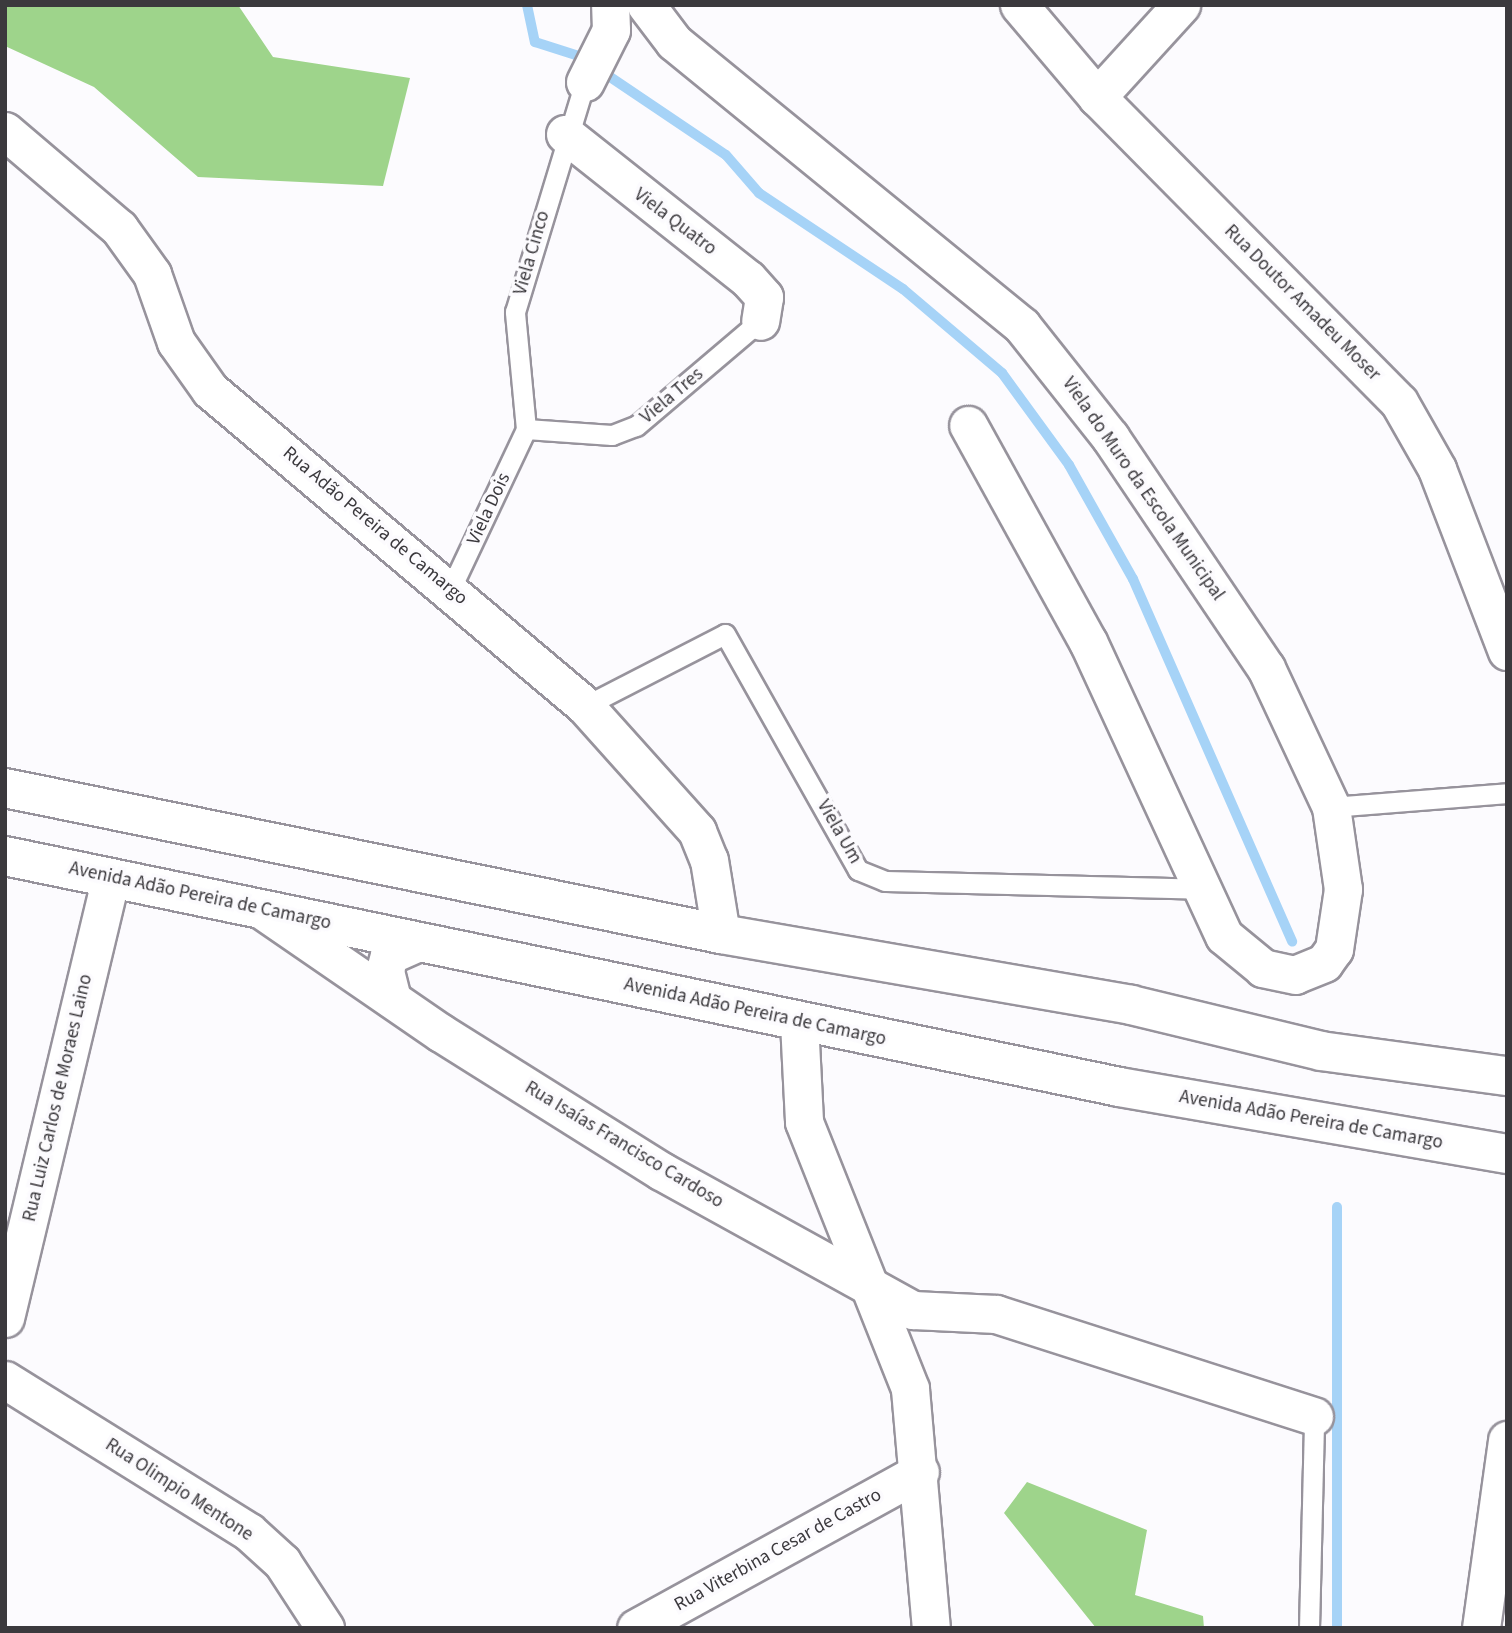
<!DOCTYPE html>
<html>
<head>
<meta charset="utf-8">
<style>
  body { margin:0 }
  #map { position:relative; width:1512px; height:1633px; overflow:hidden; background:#fcfbfe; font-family:"Source Sans 3",sans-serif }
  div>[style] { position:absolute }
  .forest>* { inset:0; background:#9ed48b }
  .stream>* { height:10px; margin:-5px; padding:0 5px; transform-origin:5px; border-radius:5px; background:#a6d3f7 }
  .roads { filter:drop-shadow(2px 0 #97939c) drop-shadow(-2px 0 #97939c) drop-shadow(0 2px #97939c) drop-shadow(0 -2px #97939c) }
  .lane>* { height:19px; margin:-9.5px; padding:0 9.5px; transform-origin:9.5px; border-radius:9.5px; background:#fff }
  .street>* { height:37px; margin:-18.5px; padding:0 18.5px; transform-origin:18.5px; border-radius:18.5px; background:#fff }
  .secondary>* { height:38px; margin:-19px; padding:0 19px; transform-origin:19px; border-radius:19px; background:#fff }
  span { translate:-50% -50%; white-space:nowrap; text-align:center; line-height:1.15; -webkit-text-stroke:7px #fcfbfe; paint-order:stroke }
  .street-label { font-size:19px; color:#3b393d }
  .frame { position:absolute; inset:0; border:7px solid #3b393d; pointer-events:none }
</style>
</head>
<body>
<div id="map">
  <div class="forest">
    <div style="clip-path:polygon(5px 5px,238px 5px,273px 57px,410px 78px,383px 186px,198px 177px,94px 87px,5px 46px)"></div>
    <div style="clip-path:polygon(1027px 1482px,1147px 1530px,1135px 1595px,1203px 1616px,1204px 1628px,1096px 1628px,1004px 1513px)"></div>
  </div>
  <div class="stream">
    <div style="left:527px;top:5px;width:38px;rotate:78deg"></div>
    <div style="left:535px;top:42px;width:46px;rotate:17.7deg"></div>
    <div style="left:579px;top:56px;width:177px;rotate:34deg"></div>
    <div style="left:726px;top:155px;width:50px;rotate:49deg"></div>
    <div style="left:759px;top:193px;width:173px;rotate:33.7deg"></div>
    <div style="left:903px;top:289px;width:130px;rotate:40.3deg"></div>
    <div style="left:1002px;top:373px;width:114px;rotate:53.9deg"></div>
    <div style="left:1069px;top:465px;width:131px;rotate:60.7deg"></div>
    <div style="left:1133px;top:579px;width:396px;rotate:66.3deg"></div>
    <div style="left:1337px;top:1628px;width:421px;rotate:-90deg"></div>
  </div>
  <div class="roads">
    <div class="lane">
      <div style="left:526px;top:429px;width:118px;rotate:-95.4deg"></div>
      <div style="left:515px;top:312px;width:240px;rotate:-73.1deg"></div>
      <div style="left:526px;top:429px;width:86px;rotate:4deg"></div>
      <div style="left:612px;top:435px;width:26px;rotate:-21deg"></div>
      <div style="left:636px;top:426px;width:162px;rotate:-40.3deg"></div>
      <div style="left:451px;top:588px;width:176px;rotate:-64.7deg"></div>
      <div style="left:585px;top:706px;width:157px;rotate:-27.2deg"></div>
      <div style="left:725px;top:634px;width:271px;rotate:60.6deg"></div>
      <div style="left:858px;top:870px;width:29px;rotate:22deg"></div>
      <div style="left:885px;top:881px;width:317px;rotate:1.4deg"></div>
      <div style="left:1331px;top:807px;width:177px;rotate:-4.5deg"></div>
      <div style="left:1309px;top:1628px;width:212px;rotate:-88.6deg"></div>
    </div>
    <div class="street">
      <div style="left:646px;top:5px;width:46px;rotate:52.9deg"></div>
      <div style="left:674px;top:42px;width:449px;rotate:39.2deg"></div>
      <div style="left:1022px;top:326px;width:142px;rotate:51.6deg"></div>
      <div style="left:1110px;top:437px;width:279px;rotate:56deg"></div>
      <div style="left:1266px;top:668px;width:153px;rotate:64.9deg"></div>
      <div style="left:1331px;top:807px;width:83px;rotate:81.7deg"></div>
      <div style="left:1343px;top:889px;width:61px;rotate:98.5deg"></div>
      <div style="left:1334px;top:949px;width:17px;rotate:126deg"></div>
      <div style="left:1324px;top:963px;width:31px;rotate:158deg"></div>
      <div style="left:1295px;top:975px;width:33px;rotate:-168deg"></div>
      <div style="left:1263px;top:968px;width:50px;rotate:-140.6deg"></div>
      <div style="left:1224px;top:936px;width:324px;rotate:-114.8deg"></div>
      <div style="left:1088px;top:642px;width:248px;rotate:-118.9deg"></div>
      <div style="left:1019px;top:5px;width:121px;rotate:49.7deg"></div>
      <div style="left:1097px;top:97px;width:429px;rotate:45.3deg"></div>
      <div style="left:1399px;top:402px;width:77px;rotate:60.4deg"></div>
      <div style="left:1437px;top:469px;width:195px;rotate:69deg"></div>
      <div style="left:585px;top:82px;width:58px;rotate:-63.4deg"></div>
      <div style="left:611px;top:30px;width:25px;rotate:-92deg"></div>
      <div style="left:1097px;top:97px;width:125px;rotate:-47.6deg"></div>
      <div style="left:5px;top:131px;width:150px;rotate:40.4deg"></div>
      <div style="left:119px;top:228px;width:57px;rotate:54.3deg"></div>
      <div style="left:152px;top:274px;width:72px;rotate:70.6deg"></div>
      <div style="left:176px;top:342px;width:59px;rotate:54.7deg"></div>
      <div style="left:210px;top:390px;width:490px;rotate:40.1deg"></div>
      <div style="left:585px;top:706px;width:168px;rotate:48.1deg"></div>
      <div style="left:697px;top:831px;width:31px;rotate:68deg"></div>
      <div style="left:709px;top:860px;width:75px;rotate:80.8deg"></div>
      <div style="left:565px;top:134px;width:233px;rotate:38.4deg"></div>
      <div style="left:748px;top:279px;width:24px;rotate:48deg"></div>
      <div style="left:764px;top:297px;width:24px;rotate:99deg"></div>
      <div style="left:262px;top:910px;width:217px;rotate:34.5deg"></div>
      <div style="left:441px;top:1033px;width:260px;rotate:32.1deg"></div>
      <div style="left:661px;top:1171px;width:288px;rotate:28.9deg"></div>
      <div style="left:913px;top:1310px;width:83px;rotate:2.8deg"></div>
      <div style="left:996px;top:1314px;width:334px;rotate:17.8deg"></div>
      <div style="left:392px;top:999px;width:30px;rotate:-104deg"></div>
      <div style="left:385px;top:970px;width:16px;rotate:-75deg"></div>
      <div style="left:389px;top:955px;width:32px;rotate:-24deg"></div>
      <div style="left:799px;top:1022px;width:100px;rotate:87.1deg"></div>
      <div style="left:804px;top:1122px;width:287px;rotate:68.3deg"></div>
      <div style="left:910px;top:1389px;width:240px;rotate:85deg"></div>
      <div style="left:5px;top:1318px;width:453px;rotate:-76.5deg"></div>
      <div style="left:5px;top:1380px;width:287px;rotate:31.9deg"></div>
      <div style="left:249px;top:1532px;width:45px;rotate:42.3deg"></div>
      <div style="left:282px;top:1562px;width:79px;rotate:56.9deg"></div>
      <div style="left:636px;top:1628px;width:324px;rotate:-28.8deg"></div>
      <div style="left:1481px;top:1628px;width:190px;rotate:-82.1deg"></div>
    </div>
    <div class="secondary">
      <div style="left:5px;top:788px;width:731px;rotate:11.53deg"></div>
      <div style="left:721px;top:934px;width:416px;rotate:9.8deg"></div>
      <div style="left:1131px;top:1005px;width:195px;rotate:13.6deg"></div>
      <div style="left:1321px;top:1051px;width:188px;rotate:7.7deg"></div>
      <div style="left:5px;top:856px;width:1138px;rotate:11.71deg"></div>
      <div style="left:1119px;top:1087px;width:394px;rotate:9.8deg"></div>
    </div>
  </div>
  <div class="street-label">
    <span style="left:675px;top:222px;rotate:37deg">Viela Quatro</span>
    <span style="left:532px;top:253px;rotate:-74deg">Viela Cinco</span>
    <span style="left:1302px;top:303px;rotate:45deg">Rua Doutor Amadeu Moser</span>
    <span style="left:672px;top:396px;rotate:-40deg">Viela Tres</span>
    <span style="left:1143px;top:489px;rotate:55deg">Viela do Muro da Escola Municipal</span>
    <span style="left:489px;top:509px;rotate:-65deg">Viela Dois</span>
    <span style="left:375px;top:526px;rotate:40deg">Rua Adão Pereira de Camargo</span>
    <span style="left:839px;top:832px;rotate:60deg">Viela Um</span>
    <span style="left:200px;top:896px;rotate:12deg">Avenida Adão Pereira de Camargo</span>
    <span style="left:755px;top:1012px;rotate:12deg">Avenida Adão Pereira de Camargo</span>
    <span style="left:58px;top:1098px;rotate:-77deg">Rua Luiz Carlos de Moraes Laino</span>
    <span style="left:1311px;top:1120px;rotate:10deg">Avenida Adão Pereira de Camargo</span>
    <span style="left:624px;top:1145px;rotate:31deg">Rua Isaías Francisco Cardoso</span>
    <span style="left:179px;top:1490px;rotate:33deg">Rua Olimpio Mentone</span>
    <span style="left:778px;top:1550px;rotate:-29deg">Rua Viterbina Cesar de Castro</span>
  </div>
  <div class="frame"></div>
</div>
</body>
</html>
